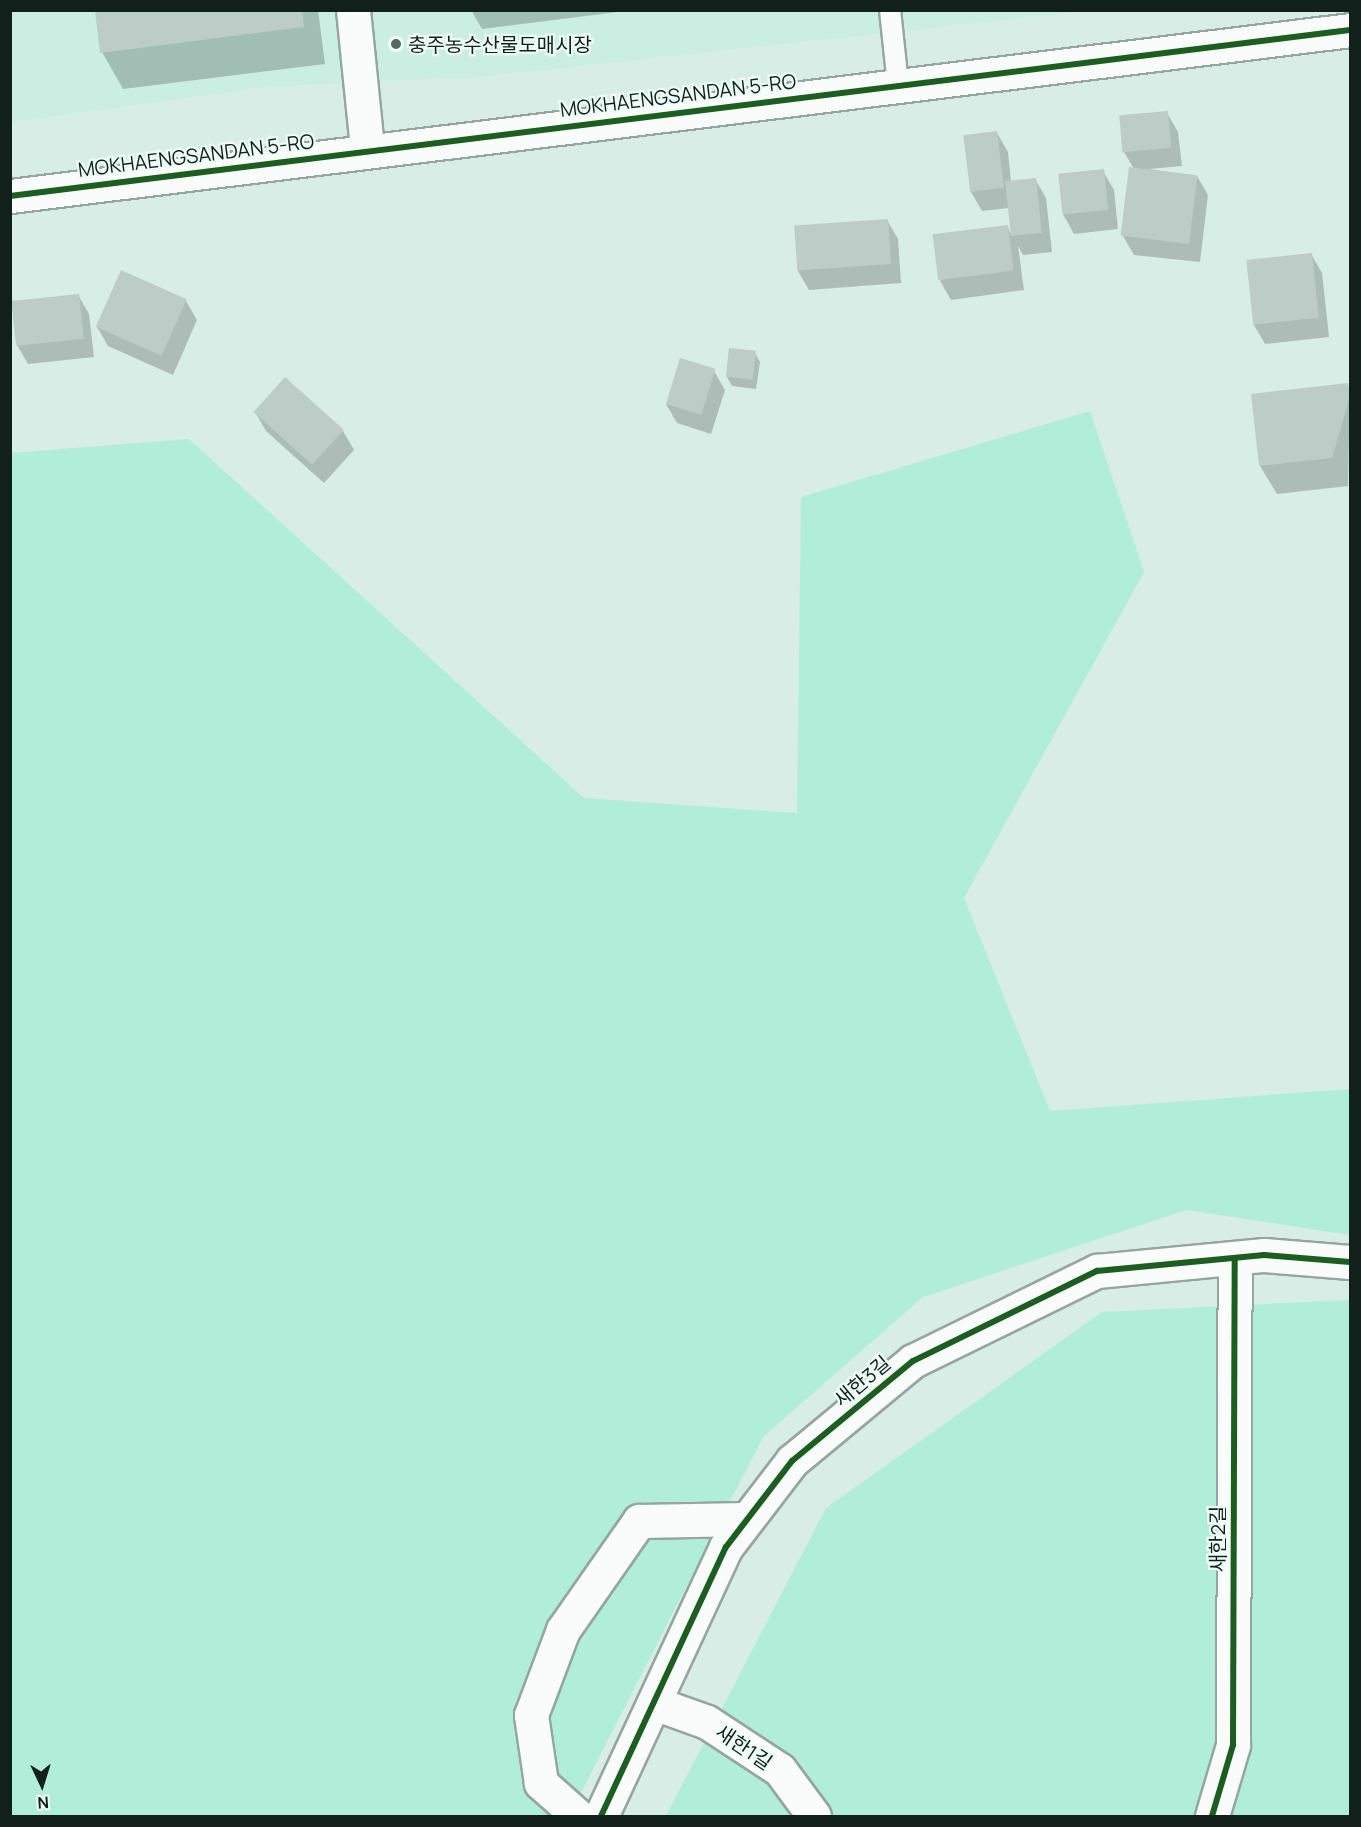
<!DOCTYPE html>
<html>
<head>
<meta charset="utf-8">
<style>
  body { margin:0 }
  #map { position:relative; width:1361px; height:1827px; overflow:hidden; background:#d8ede5; font-family:Manrope,"Noto Sans KR",sans-serif }
  div>[style] { position:absolute }
  .built>* { inset:0; background:#caeee1 }
  .green>* { inset:0; background:#b1eed9 }
  .shadow>* { inset:0; background:#0003 }
  .building>* { inset:0; background:#bccdc7; transform-origin:0 0 }
  .roads { filter:drop-shadow(2px 0 #95a69f) drop-shadow(-2px 0 #95a69f) drop-shadow(0 2px #95a69f) drop-shadow(0 -2px #95a69f) }
  .service>* { height:20px; margin:-10px; padding:0 10px; transform-origin:10px; border-radius:10px; background:#f9fcfb }
  .minor>* { height:33px; margin:-16.5px; padding:0 16.5px; transform-origin:16.5px; border-radius:16.5px; background:#f9fcfb }
  .tertiary>* { height:33px; margin:-16.5px; padding:0 16.5px; transform-origin:16.5px; border-radius:16.5px; background:#f9fcfb }
  .cycleway>* { height:6px; margin:-3px; padding:0 3px; transform-origin:3px; border-radius:3px; background:#1b5e20 }
  .dots>* { width:16px; height:16px; translate:-50% -50%; box-sizing:border-box; border:3px solid #eefdf7; border-radius:50% }
  span { translate:-50% -50%; white-space:nowrap; text-align:center; line-height:1.15; -webkit-text-stroke:4.5px #eefdf7; paint-order:stroke }
  .poi-label { font-size:20px; color:#11201b }
  .left { translate:0 -50%; text-align:left }
  .street-label { font-size:20px; color:#11201b }
  .frame { position:absolute; inset:0; border:12px solid #11201b; pointer-events:none }
  .north { position:absolute; left:12px; top:1755px; width:60px; height:60px; -webkit-text-stroke:4px #eefdf7; paint-order:stroke; rotate:176deg; font-size:16px; font-weight:700; line-height:24px; text-align:center; color:#11201b }
  .north::after { content:''; display:block; margin:auto; width:21px; height:27px; background:#11201b; clip-path:polygon(50% 0,100% 100%,50% 72%,0 100%) }
</style>
</head>
<body>
<div id="map">
  <div class="built">
    <div style="clip-path:polygon(10px 11px,1086px 11px,478px 77px,275px 86px,11px 122px)"></div>
  </div>
  <div class="green">
    <div style="clip-path:polygon(1090px 411px,1144px 572px,964px 898px,1050px 1111px,1350px 1089px,1350px 1235px,1186px 1210px,923px 1297px,763px 1437px,569px 1816px,11px 1816px,11px 453px,189px 439px,584px 798px,797px 813px,801px 497px)"></div>
    <div style="clip-path:polygon(1350px 1300px,1350px 1816px,666px 1816px,826px 1508px,1102px 1312px)"></div>
  </div>
  <div class="shadow">
    <div style="clip-path:polygon(97px 10px,318px 10px,325px 64px,123px 89px,102px 52px)"></div>
    <div style="clip-path:polygon(471px 10px,634px 10px,482px 29px)"></div>
    <div style="clip-path:polygon(1167px 113px,1178px 132px,1182px 166px,1149px 169px,1197px 176px,1208px 195px,1200px 262px,1134px 255px,1123px 236px,1134px 169px,1124px 152px)"></div>
    <div style="clip-path:polygon(997px 133px,1008px 152px,1011px 182px,1035px 179px,1046px 198px,1052px 252px,1023px 255px,1018px 246px,1024px 290px,951px 300px,940px 281px,1007px 226px,1012px 236px,1009px 208px,982px 211px,971px 192px,964px 137px)"></div>
    <div style="clip-path:polygon(1103px 171px,1114px 190px,1118px 229px,1074px 234px,1063px 214px)"></div>
    <div style="clip-path:polygon(887px 220px,898px 239px,901px 283px,809px 290px,798px 271px,795px 227px)"></div>
    <div style="clip-path:polygon(1311px 254px,1322px 273px,1329px 337px,1265px 344px,1254px 325px)"></div>
    <div style="clip-path:polygon(78px 295px,89px 314px,94px 357px,28px 364px,17px 345px)"></div>
    <div style="clip-path:polygon(186px 301px,197px 320px,173px 375px,108px 346px,97px 327px)"></div>
    <div style="clip-path:polygon(755px 353px,760px 362px,756px 389px,732px 386px,727px 377px)"></div>
    <div style="clip-path:polygon(714px 371px,725px 390px,711px 434px,677px 423px,666px 404px)"></div>
    <div style="clip-path:polygon(1347px 385px,1350px 390px,1348px 486px,1277px 494px,1260px 466px,1252px 396px)"></div>
    <div style="clip-path:polygon(255px 412px,343px 431px,354px 450px,324px 483px,266px 431px)"></div>
  </div>
  <div class="building">
    <div style="clip-path:polygon(95px 10px,302px 10px,304px 27px,100px 53px)"></div>
    <div style="left:1168px;top:111px;width:37px;height:49px;rotate:85deg"></div>
    <div style="left:997px;top:131px;width:57px;height:34px;rotate:83deg"></div>
    <div style="left:1129px;top:167px;width:69px;height:69px;rotate:7deg"></div>
    <div style="left:1104px;top:169px;width:41px;height:46px;rotate:84deg"></div>
    <div style="left:1036px;top:178px;width:55px;height:31px;rotate:84deg"></div>
    <div style="left:888px;top:219px;width:45px;height:94px;rotate:86deg"></div>
    <div style="left:1008px;top:225px;width:46px;height:76px;rotate:83deg"></div>
    <div style="left:1312px;top:253px;width:65px;height:66px;rotate:84deg"></div>
    <div style="left:121px;top:270px;width:72px;height:62px;rotate:24deg"></div>
    <div style="left:79px;top:294px;width:45px;height:68px;rotate:84deg"></div>
    <div style="left:729px;top:348px;width:27px;height:29px;rotate:6deg"></div>
    <div style="left:680px;top:358px;width:37px;height:48px;rotate:17deg"></div>
    <div style="left:285px;top:377px;width:79px;height:47px;rotate:42deg"></div>
    <div style="clip-path:polygon(1348px 383px,1350px 396px,1332px 458px,1259px 466px,1251px 394px)"></div>
  </div>
  <div class="roads">
    <div class="service">
      <div style="left:890px;top:10px;width:75px;rotate:83.9deg"></div>
    </div>
    <div class="minor">
      <div style="left:353px;top:10px;width:140px;rotate:84.2deg"></div>
      <div style="left:654px;top:1703px;width:56px;rotate:19.7deg"></div>
      <div style="left:707px;top:1722px;width:87px;rotate:33.3deg"></div>
      <div style="left:780px;top:1770px;width:57px;rotate:53.5deg"></div>
      <div style="left:578px;top:1816px;width:50px;rotate:-138.3deg"></div>
      <div style="left:541px;top:1783px;width:69px;rotate:-98.4deg"></div>
      <div style="left:531px;top:1715px;width:91px;rotate:-69.4deg"></div>
      <div style="left:563px;top:1630px;width:133px;rotate:-55.1deg"></div>
      <div style="left:639px;top:1521px;width:108px;rotate:-1.1deg"></div>
      <div style="left:601px;top:1816px;width:297px;rotate:-65.1deg"></div>
      <div style="left:726px;top:1547px;width:108px;rotate:-52.5deg"></div>
      <div style="left:792px;top:1461px;width:157px;rotate:-39.6deg"></div>
      <div style="left:913px;top:1361px;width:205px;rotate:-26.1deg"></div>
      <div style="left:1097px;top:1271px;width:168px;rotate:-5.5deg"></div>
      <div style="left:1264px;top:1255px;width:86px;rotate:4.7deg"></div>
      <div style="left:1212px;top:1816px;width:74px;rotate:-73.5deg"></div>
      <div style="left:1233px;top:1745px;width:487px;rotate:-89.8deg"></div>
    </div>
    <div class="tertiary">
      <div style="left:10px;top:196px;width:1350px;rotate:-7.06deg"></div>
    </div>
  </div>
  <div class="cycleway">
    <div style="left:10px;top:196px;width:1350px;rotate:-7.06deg"></div>
    <div style="left:601px;top:1816px;width:297px;rotate:-65.1deg"></div>
    <div style="left:726px;top:1547px;width:108px;rotate:-52.5deg"></div>
    <div style="left:792px;top:1461px;width:157px;rotate:-39.6deg"></div>
    <div style="left:913px;top:1361px;width:205px;rotate:-26.1deg"></div>
    <div style="left:1097px;top:1271px;width:168px;rotate:-5.5deg"></div>
    <div style="left:1264px;top:1255px;width:86px;rotate:4.7deg"></div>
    <div style="left:1212px;top:1816px;width:74px;rotate:-73.5deg"></div>
    <div style="left:1233px;top:1745px;width:487px;rotate:-89.8deg"></div>
  </div>
  <div class="dots">
    <div style="left:396px;top:44px;background:#576862"></div>
  </div>
  <div class="poi-label">
    <span class="left" style="left:408px;top:44px">충주농수산물도매시장</span>
  </div>
  <div class="street-label">
    <span style="left:678px;top:95px;rotate:-7deg">MOKHAENGSANDAN 5-RO</span>
    <span style="left:196px;top:155px;rotate:-7deg">MOKHAENGSANDAN 5-RO</span>
    <span style="left:862px;top:1381px;rotate:-40deg">새한3길</span>
    <span style="left:1217px;top:1539px;rotate:-90deg">새한2길</span>
    <span style="left:744px;top:1747px;rotate:34deg">새한1길</span>
  </div>
  <div class="frame"></div>
  <div class="north">N</div>
</div>
</body>
</html>
